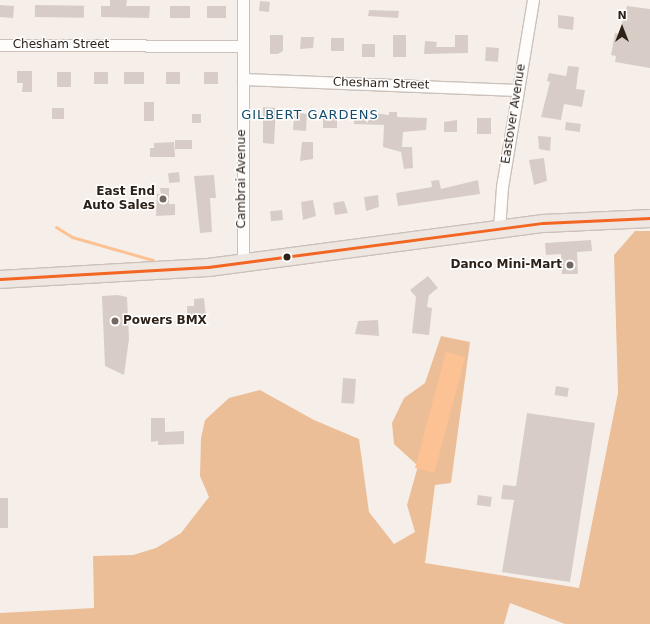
<!DOCTYPE html>
<html>
<head>
<meta charset="utf-8">
<style>
  body { margin:0 }
  #map { position:relative; width:650px; height:624px; overflow:hidden; background:#f6efe9; font-family:"DejaVu Sans",sans-serif }
  div>[style] { position:absolute }
  .forest>* { inset:0; background:#ebbe98 }
  .water>* { inset:0; background:#fcc294; transform-origin:0 0 }
  .stream>* { height:3px; margin:-1.5px; padding:0 1.5px; transform-origin:1.5px; border-radius:1.5px; background:#fcc294 }
  .building>* { inset:0; background:#d7cdc6; transform-origin:0 0 }
  .roads { filter:drop-shadow(1px 0 #cbc1ba) drop-shadow(-1px 0 #cbc1ba) drop-shadow(0 1px #cbc1ba) drop-shadow(0 -1px #cbc1ba) }
  .street>* { height:11px; margin:-5.5px; padding:0 5.5px; transform-origin:5.5px; border-radius:5.5px; background:#fefdfc }
  .primary>* { height:17px; margin:-8.5px; padding:0 8.5px; transform-origin:8.5px; border-radius:8.5px; background:#eee6e0 }
  .bus-1>* { height:3px; margin:-1.5px; padding:0 1.5px; transform-origin:1.5px; border-radius:1.5px; background:#f26522 }
  .dots>* { width:11px; height:11px; translate:-50% -50%; box-sizing:border-box; border:2px solid #fff; border-radius:50% }
  span { translate:-50% -50%; white-space:nowrap; text-align:center; line-height:1.15; -webkit-text-stroke:3px #fff; paint-order:stroke }
  .street-label { font-size:12px; color:#2d2118 }
  .poi-label { font-size:12px; color:#2d2118; font-weight:700 }
  .right { translate:-100% -50%; text-align:right }
  .left { translate:0 -50%; text-align:left }
  .neighbourhood-label { font-size:13px; color:#124c6d; letter-spacing:1px }
  .north { position:absolute; left:602px; top:8px; width:40px; height:40px; -webkit-text-stroke:3px #fff; paint-order:stroke; rotate:0deg; font-size:11px; font-weight:700; line-height:16px; text-align:center; color:#2d2118 }
  .north::after { content:''; display:block; margin:auto; width:14px; height:18px; background:#2d2118; clip-path:polygon(50% 0,100% 100%,50% 72%,0 100%) }
</style>
</head>
<body>
<div id="map">
  <div class="forest">
    <div style="clip-path:polygon(635px 231px,650px 231px,650px 624px,565px 624px,510px 603px,504px 624px,0 624px,0 613px,94px 608px,93px 556px,133px 555px,156px 548px,181px 533px,209px 497px,200px 476px,201px 438px,205px 420px,229px 398px,260px 390px,314px 420px,359px 439px,369px 512px,394px 544px,415px 532px,407px 505px,418px 466px,394px 444px,392px 423px,404px 398px,425px 383px,441px 336px,470px 342px,451px 483px,435px 485px,425px 563px,579px 588px,618px 393px,614px 255px)"></div>
  </div>
  <div class="water">
    <div style="left:446px;top:352px;width:20px;height:120px;rotate:15deg"></div>
  </div>
  <div class="stream">
    <div style="left:56px;top:227px;width:19px;rotate:32deg"></div>
    <div style="left:72px;top:237px;width:84px;rotate:15.9deg"></div>
  </div>
  <div class="building">
    <div style="clip-path:polygon(110px 0,127px 0,126px 6px,150px 6px,149px 18px,101px 17px,101px 6px,110px 6px)"></div>
    <div style="left:260px;top:1px;width:10px;height:10px;rotate:6deg"></div>
    <div style="left:0;top:5px;width:14px;height:12px;rotate:4deg"></div>
    <div style="left:35px;top:5px;width:49px;height:12px;rotate:1deg"></div>
    <div style="left:170px;top:6px;width:20px;height:12px"></div>
    <div style="left:207px;top:6px;width:19px;height:12px"></div>
    <div style="clip-path:polygon(627px 6px,650px 9px,650px 68px,615px 62px,616px 56px,611px 55px,615px 33px,619px 34px)"></div>
    <div style="clip-path:polygon(369px 10px,399px 11px,398px 18px,368px 16px)"></div>
    <div style="clip-path:polygon(558px 15px,574px 17px,573px 30px,558px 28px)"></div>
    <div style="clip-path:polygon(270px 35px,283px 35px,283px 51px,278px 54px,270px 54px)"></div>
    <div style="left:393px;top:35px;width:13px;height:22px"></div>
    <div style="clip-path:polygon(455px 35px,468px 35px,468px 53px,424px 54px,425px 41px,437px 42px,436px 47px,455px 47px)"></div>
    <div style="clip-path:polygon(301px 37px,314px 37px,313px 48px,300px 49px)"></div>
    <div style="left:331px;top:38px;width:13px;height:13px"></div>
    <div style="left:362px;top:44px;width:13px;height:13px"></div>
    <div style="left:486px;top:47px;width:13px;height:14px;rotate:4deg"></div>
    <div style="clip-path:polygon(568px 66px,579px 67px,576px 89px,585px 90px,582px 107px,564px 104px,561px 120px,541px 117px,550px 82px,547px 81px,549px 73px,566px 76px)"></div>
    <div style="clip-path:polygon(17px 71px,32px 71px,32px 92px,22px 92px,23px 83px,17px 83px)"></div>
    <div style="left:57px;top:72px;width:14px;height:15px"></div>
    <div style="left:94px;top:72px;width:14px;height:12px"></div>
    <div style="left:124px;top:72px;width:20px;height:12px"></div>
    <div style="left:166px;top:72px;width:14px;height:12px"></div>
    <div style="left:204px;top:72px;width:14px;height:12px"></div>
    <div style="left:144px;top:102px;width:10px;height:19px"></div>
    <div style="clip-path:polygon(263px 107px,276px 108px,274px 144px,263px 143px)"></div>
    <div style="left:52px;top:108px;width:12px;height:11px"></div>
    <div style="clip-path:polygon(358px 111px,389px 115px,389px 112px,397px 112px,397px 117px,427px 118px,426px 130px,403px 132px,402px 147px,412px 147px,413px 168px,404px 169px,401px 152px,383px 147px,384px 125px,354px 124px,354px 114px)"></div>
    <div style="clip-path:polygon(299px 113px,307px 114px,306px 131px,293px 130px,294px 116px,298px 116px)"></div>
    <div style="left:192px;top:114px;width:9px;height:9px"></div>
    <div style="clip-path:polygon(328px 114px,337px 115px,337px 128px,323px 128px,323px 117px)"></div>
    <div style="left:477px;top:118px;width:14px;height:16px"></div>
    <div style="clip-path:polygon(457px 120px,457px 132px,444px 132px,444px 122px)"></div>
    <div style="left:566px;top:122px;width:15px;height:8px;rotate:8deg"></div>
    <div style="clip-path:polygon(538px 136px,551px 137px,550px 151px,539px 149px)"></div>
    <div style="left:175px;top:140px;width:17px;height:9px"></div>
    <div style="clip-path:polygon(174px 142px,175px 157px,150px 157px,150px 148px,154px 148px,154px 143px)"></div>
    <div style="clip-path:polygon(302px 142px,313px 142px,313px 159px,300px 161px)"></div>
    <div style="clip-path:polygon(544px 158px,547px 181px,534px 185px,529px 160px)"></div>
    <div style="left:179px;top:172px;width:10px;height:11px;rotate:84deg"></div>
    <div style="clip-path:polygon(214px 175px,216px 198px,210px 198px,212px 232px,200px 233px,194px 176px)"></div>
    <div style="clip-path:polygon(439px 180px,441px 189px,478px 180px,480px 194px,398px 206px,396px 193px,432px 187px,431px 181px)"></div>
    <div style="clip-path:polygon(160px 188px,169px 188px,169px 204px,175px 204px,175px 215px,156px 216px,157px 194px,161px 194px)"></div>
    <div style="clip-path:polygon(378px 195px,379px 207px,366px 211px,364px 197px)"></div>
    <div style="clip-path:polygon(313px 200px,316px 216px,303px 220px,301px 202px)"></div>
    <div style="clip-path:polygon(344px 201px,348px 213px,335px 215px,333px 203px)"></div>
    <div style="left:282px;top:210px;width:10px;height:12px;rotate:84deg"></div>
    <div style="clip-path:polygon(591px 240px,592px 251px,577px 252px,578px 274px,562px 274px,561px 254px,546px 255px,545px 243px)"></div>
    <div style="clip-path:polygon(428px 276px,438px 288px,429px 295px,427px 307px,432px 308px,429px 335px,412px 333px,416px 297px,410px 290px)"></div>
    <div style="clip-path:polygon(118px 295px,127px 297px,129px 339px,124px 375px,105px 366px,102px 296px)"></div>
    <div style="clip-path:polygon(204px 298px,206px 317px,187px 319px,187px 306px,194px 306px,194px 299px)"></div>
    <div style="clip-path:polygon(378px 320px,379px 336px,355px 334px,358px 321px)"></div>
    <div style="left:343px;top:378px;width:13px;height:25px;rotate:4deg"></div>
    <div style="left:556px;top:386px;width:13px;height:9px;rotate:9deg"></div>
    <div style="clip-path:polygon(527px 413px,595px 423px,570px 582px,502px 572px,514px 500px,501px 499px,503px 485px,516px 486px)"></div>
    <div style="clip-path:polygon(151px 418px,165px 418px,165px 432px,184px 431px,184px 444px,158px 445px,158px 441px,151px 442px)"></div>
    <div style="left:478px;top:495px;width:14px;height:10px;rotate:8deg"></div>
    <div style="left:0;top:498px;width:8px;height:30px"></div>
  </div>
  <div class="roads">
    <div class="street">
      <div style="left:243px;top:0;width:263px;rotate:90deg"></div>
      <div style="left:0;top:45px;width:243px;rotate:0.2deg"></div>
      <div style="left:243px;top:79px;width:275px;rotate:2.3deg"></div>
      <div style="left:499px;top:229px;width:42px;rotate:-85.9deg"></div>
      <div style="left:502px;top:187px;width:190px;rotate:-80.6deg"></div>
    </div>
    <div class="primary">
      <div style="left:0;top:279px;width:208px;rotate:-3.3deg"></div>
      <div style="left:208px;top:267px;width:338px;rotate:-7.5deg"></div>
      <div style="left:543px;top:223px;width:107px;rotate:-2.7deg"></div>
    </div>
  </div>
  <div class="bus-1">
    <div style="left:0;top:279px;width:208px;rotate:-3.3deg"></div>
    <div style="left:208px;top:267px;width:338px;rotate:-7.5deg"></div>
    <div style="left:543px;top:223px;width:107px;rotate:-2.7deg"></div>
  </div>
  <div class="dots">
    <div style="left:163px;top:199px;background:#736961"></div>
    <div style="left:287px;top:257px;background:#2d2118"></div>
    <div style="left:570px;top:265px;background:#736961"></div>
    <div style="left:115px;top:321px;background:#736961"></div>
  </div>
  <div class="street-label">
    <span style="left:61px;top:45px">Chesham Street</span>
    <span style="left:381px;top:84px;rotate:2deg">Chesham Street</span>
    <span style="left:514px;top:114px;rotate:-81deg">Eastover Avenue</span>
    <span style="left:242px;top:179px;rotate:-90deg">Cambrai Avenue</span>
  </div>
  <div class="poi-label">
    <span class="right" style="left:155px;top:199px">East End<br>Auto Sales</span>
    <span class="right" style="left:562px;top:265px">Danco Mini-Mart</span>
    <span class="left" style="left:123px;top:321px">Powers BMX</span>
  </div>
  <div class="neighbourhood-label">
    <span style="left:310px;top:115px">GILBERT GARDENS</span>
  </div>
  <div class="north">N</div>
</div>
</body>
</html>
